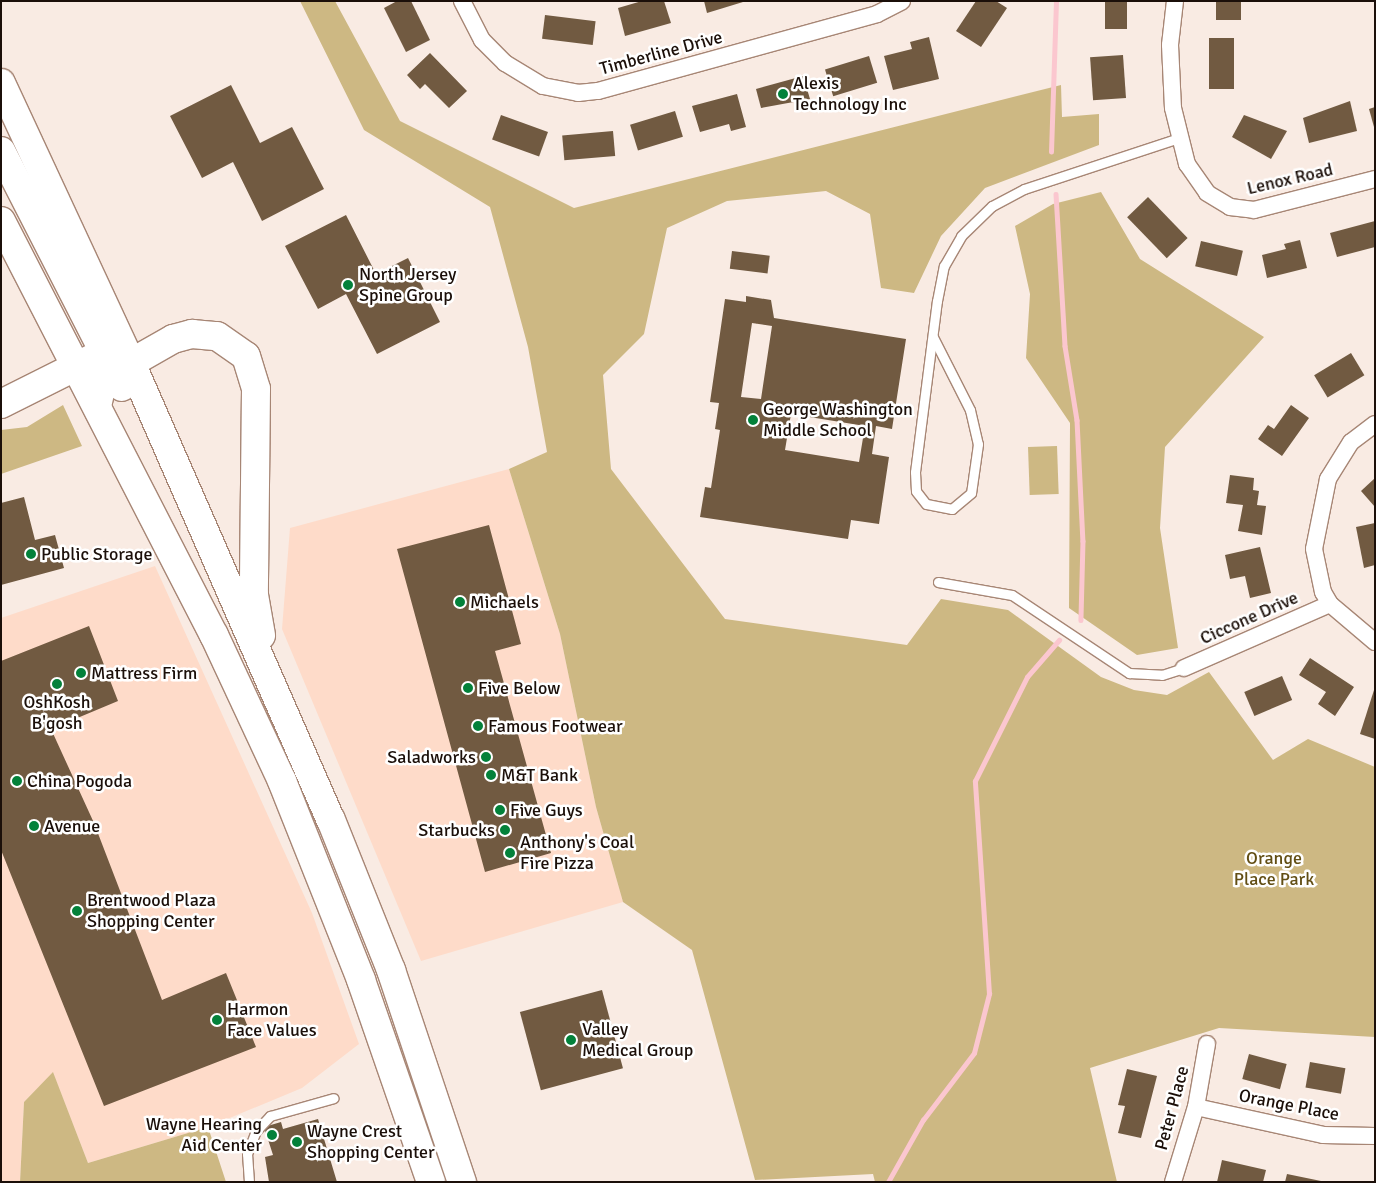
<!DOCTYPE html>
<html>
<head>
<meta charset="utf-8">
<style>
  body { margin:0 }
  #map { position:relative; width:1376px; height:1183px; overflow:hidden; background:#f9ebe3; font-family:Signika,sans-serif }
  div>[style] { position:absolute }
  .built>* { inset:0; background:#fedbc9 }
  .green>* { inset:0; background:#cdb883; transform-origin:0 0 }
  .stream>* { height:4.5px; margin:-2.25px; padding:0 2.25px; transform-origin:2.25px; border-radius:2.25px; background:#fbc7cf }
  .building>* { inset:0; background:#715a41; transform-origin:0 0 }
  .roads { filter:drop-shadow(1px 0 #a78675) drop-shadow(-1px 0 #a78675) drop-shadow(0 1px #a78675) drop-shadow(0 -1px #a78675) }
  .service>* { height:9px; margin:-4.5px; padding:0 4.5px; transform-origin:4.5px; border-radius:4.5px; background:#fff }
  .minor>* { height:16px; margin:-8px; padding:0 8px; transform-origin:8px; border-radius:8px; background:#fff }
  .trunk>* { height:28px; margin:-14px; padding:0 14px; transform-origin:14px; border-radius:14px; background:#fff }
  .dots>* { width:14px; height:14px; translate:-50% -50%; box-sizing:border-box; border:2px solid #fff; border-radius:50% }
  span { translate:-50% -50%; white-space:nowrap; text-align:center; line-height:1.15; -webkit-text-stroke:5px #fff; paint-order:stroke }
  .street-label { font-size:18px; color:#1b0f09 }
  .poi-label { font-size:18px; color:#1b0f09 }
  .left { translate:0 -50%; text-align:left }
  .right { translate:-100% -50%; text-align:right }
  .park-label { font-size:18px; color:#624e14 }
  .frame { position:absolute; inset:0; border:2px solid #1b0f09; pointer-events:none }
</style>
</head>
<body>
<div id="map">
  <div class="built">
    <div style="clip-path:polygon(509px 469px,560px 634px,596px 807px,623px 902px,421px 961px,282px 629px,290px 528px)"></div>
    <div style="clip-path:polygon(155px 566px,312px 913px,359px 1044px,302px 1088px,208px 1127px,88px 1163px,53px 1073px,24px 1102px,20px 1182px,1px 1182px,1px 618px)"></div>
  </div>
  <div class="green">
    <div style="clip-path:polygon(300px 1px,335px 1px,400px 121px,574px 208px,1061px 85px,1062px 117px,1099px 114px,1099px 145px,985px 188px,941px 236px,914px 293px,881px 288px,870px 214px,826px 191px,727px 201px,667px 228px,644px 334px,603px 375px,611px 469px,725px 619px,907px 645px,941px 599px,1008px 610px,1101px 677px,1134px 690px,1167px 695px,1209px 672px,1273px 760px,1308px 739px,1375px 767px,1375px 1037px,1219px 1028px,1090px 1068px,1117px 1182px,875px 1182px,873px 1174px,755px 1180px,692px 950px,623px 902px,596px 807px,560px 634px,509px 469px,547px 452px,528px 347px,490px 207px,364px 130px)"></div>
    <div style="clip-path:polygon(1101px 192px,1140px 259px,1264px 337px,1165px 447px,1160px 528px,1178px 648px,1137px 655px,1069px 608px,1070px 423px,1026px 358px,1030px 294px,1015px 226px,1053px 204px)"></div>
    <div style="clip-path:polygon(63px 405px,82px 446px,1px 474px,1px 430px,27px 427px)"></div>
    <div style="left:1057px;top:446px;width:48px;height:29px;rotate:88deg"></div>
    <div style="clip-path:polygon(53px 1072px,88px 1163px,208px 1127px,226px 1182px,20px 1182px,24px 1102px)"></div>
  </div>
  <div class="stream">
    <div style="left:1051px;top:152px;width:151px;rotate:-88.1deg"></div>
    <div style="left:1056px;top:194px;width:152px;rotate:86.6deg"></div>
    <div style="left:1065px;top:346px;width:75px;rotate:80.8deg"></div>
    <div style="left:1077px;top:420px;width:121px;rotate:87.2deg"></div>
    <div style="left:1083px;top:541px;width:79px;rotate:91.5deg"></div>
    <div style="left:888px;top:1182px;width:71px;rotate:-60.6deg"></div>
    <div style="left:923px;top:1120px;width:84px;rotate:-52.7deg"></div>
    <div style="left:974px;top:1053px;width:61px;rotate:-75.7deg"></div>
    <div style="left:989px;top:994px;width:213px;rotate:-93.8deg"></div>
    <div style="left:975px;top:781px;width:116px;rotate:-63.4deg"></div>
    <div style="left:1027px;top:677px;width:49px;rotate:-49.1deg"></div>
  </div>
  <div class="building">
    <div style="clip-path:polygon(397px 1px,411px 1px,430px 40px,406px 52px,384px 8px)"></div>
    <div style="clip-path:polygon(642px 1px,664px 1px,671px 23px,625px 36px,618px 8px)"></div>
    <div style="clip-path:polygon(704px 1px,743px 1px,743px 2px,707px 13px)"></div>
    <div style="clip-path:polygon(976px 1px,996px 1px,1007px 8px,981px 47px,956px 31px)"></div>
    <div style="left:1105px;top:1px;width:22px;height:28px"></div>
    <div style="left:1216px;top:1px;width:25px;height:19px"></div>
    <div style="left:545px;top:15px;width:51px;height:24px;rotate:7deg"></div>
    <div style="clip-path:polygon(929px 37px,939px 79px,893px 90px,884px 56px,912px 49px,910px 42px)"></div>
    <div style="left:1209px;top:38px;width:25px;height:51px"></div>
    <div style="clip-path:polygon(430px 53px,467px 91px,449px 108px,425px 84px,420px 89px,407px 75px)"></div>
    <div style="left:1123px;top:55px;width:43px;height:33px;rotate:86deg"></div>
    <div style="left:869px;top:56px;width:28px;height:46px;rotate:73deg"></div>
    <div style="clip-path:polygon(803px 76px,810px 99px,761px 108px,756px 89px)"></div>
    <div style="clip-path:polygon(231px 85px,260px 143px,292px 127px,324px 189px,262px 221px,233px 162px,202px 178px,170px 116px)"></div>
    <div style="clip-path:polygon(737px 94px,746px 127px,731px 131px,729px 124px,700px 132px,692px 106px)"></div>
    <div style="clip-path:polygon(1350px 101px,1357px 131px,1309px 143px,1303px 118px)"></div>
    <div style="clip-path:polygon(1375px 107px,1375px 127px,1374px 127px,1369px 109px)"></div>
    <div style="left:675px;top:111px;width:27px;height:47px;rotate:73deg"></div>
    <div style="left:501px;top:115px;width:50px;height:26px;rotate:20deg"></div>
    <div style="clip-path:polygon(1244px 115px,1287px 131px,1271px 159px,1232px 137px)"></div>
    <div style="left:613px;top:131px;width:25px;height:51px;rotate:85deg"></div>
    <div style="left:1148px;top:197px;width:57px;height:29px;rotate:46deg"></div>
    <div style="clip-path:polygon(346px 215px,376px 274px,408px 258px,440px 322px,377px 354px,346px 294px,318px 309px,285px 246px)"></div>
    <div style="clip-path:polygon(1375px 221px,1375px 247px,1337px 257px,1330px 233px)"></div>
    <div style="clip-path:polygon(1300px 240px,1307px 268px,1267px 278px,1262px 255px,1286px 249px,1284px 244px)"></div>
    <div style="left:1201px;top:241px;width:43px;height:26px;rotate:13deg"></div>
    <div style="left:732px;top:251px;width:38px;height:18px;rotate:7deg"></div>
    <div style="clip-path:polygon(evenodd,746px 296px,771px 300px,774px 318px,906px 339px,892px 429px,876px 426px,872px 454px,889px 457px,879px 524px,851px 520px,848px 539px,700px 517px,705px 487px,711px 488px,720px 430px,715px 429px,719px 403px,710px 402px,725px 299px,746px 302px,746px 296px,752px 323px,772px 326px,761px 399px,741px 397px,752px 323px,746px 296px,791px 414px,865px 426px,859px 462px,785px 450px,791px 414px)"></div>
    <div style="left:1351px;top:353px;width:26px;height:43px;rotate:59deg"></div>
    <div style="clip-path:polygon(1291px 405px,1309px 418px,1282px 456px,1258px 439px,1268px 425px,1274px 429px)"></div>
    <div style="clip-path:polygon(1230px 475px,1254px 478px,1253px 490px,1259px 491px,1257px 505px,1266px 506px,1262px 535px,1238px 531px,1243px 505px,1226px 503px)"></div>
    <div style="clip-path:polygon(1375px 478px,1375px 507px,1361px 491px)"></div>
    <div style="clip-path:polygon(24px 497px,35px 540px,55px 535px,64px 568px,1px 585px,1px 503px)"></div>
    <div style="clip-path:polygon(1375px 523px,1375px 565px,1364px 568px,1356px 527px)"></div>
    <div style="clip-path:polygon(489px 525px,521px 644px,495px 651px,551px 853px,485px 872px,397px 549px)"></div>
    <div style="clip-path:polygon(1260px 547px,1271px 593px,1250px 598px,1245px 576px,1230px 579px,1225px 555px)"></div>
    <div style="clip-path:polygon(89px 626px,118px 701px,51px 729px,94px 823px,162px 1000px,226px 973px,256px 1047px,104px 1106px,1px 850px,1px 661px)"></div>
    <div style="clip-path:polygon(1310px 658px,1354px 687px,1335px 716px,1318px 704px,1326px 692px,1299px 675px)"></div>
    <div style="left:1282px;top:676px;width:26px;height:41px;rotate:67deg"></div>
    <div style="clip-path:polygon(1374px 690px,1375px 690px,1375px 739px,1360px 734px)"></div>
    <div style="left:602px;top:990px;width:81px;height:85px;rotate:75deg"></div>
    <div style="left:1249px;top:1054px;width:39px;height:26px;rotate:15deg"></div>
    <div style="left:1310px;top:1062px;width:36px;height:26px;rotate:10deg"></div>
    <div style="clip-path:polygon(1127px 1069px,1157px 1076px,1141px 1138px,1118px 1133px,1125px 1106px,1118px 1105px)"></div>
    <div style="clip-path:polygon(318px 1119px,337px 1182px,269px 1182px,265px 1157px,273px 1155px,264px 1127px,281px 1122px,283px 1129px)"></div>
    <div style="clip-path:polygon(1222px 1160px,1266px 1170px,1263px 1182px,1217px 1182px)"></div>
    <div style="clip-path:polygon(1287px 1174px,1321px 1181px,1321px 1182px,1285px 1182px)"></div>
  </div>
  <div class="roads">
    <div class="service">
      <div style="left:933px;top:337px;width:82px;rotate:63.1deg"></div>
      <div style="left:970px;top:410px;width:35px;rotate:77deg"></div>
      <div style="left:978px;top:444px;width:49px;rotate:98.1deg"></div>
      <div style="left:971px;top:493px;width:25px;rotate:140deg"></div>
      <div style="left:952px;top:509px;width:26px;rotate:-169deg"></div>
      <div style="left:926px;top:504px;width:16px;rotate:-128deg"></div>
      <div style="left:916px;top:491px;width:19px;rotate:-93deg"></div>
      <div style="left:915px;top:472px;width:172px;rotate:-82.7deg"></div>
      <div style="left:937px;top:301px;width:36px;rotate:-79deg"></div>
      <div style="left:944px;top:266px;width:34px;rotate:-60deg"></div>
      <div style="left:961px;top:236px;width:43px;rotate:-44.1deg"></div>
      <div style="left:992px;top:206px;width:36px;rotate:-28deg"></div>
      <div style="left:1024px;top:189px;width:163px;rotate:-18.2deg"></div>
      <div style="left:938px;top:582px;width:75px;rotate:10deg"></div>
      <div style="left:1012px;top:595px;width:141px;rotate:33.7deg"></div>
      <div style="left:1129px;top:673px;width:33px;rotate:3deg"></div>
      <div style="left:1162px;top:675px;width:23px;rotate:-18deg"></div>
      <div style="left:249px;top:1182px;width:28px;rotate:-94deg"></div>
      <div style="left:247px;top:1154px;width:25px;rotate:-69deg"></div>
      <div style="left:256px;top:1131px;width:21px;rotate:-47deg"></div>
      <div style="left:270px;top:1116px;width:66px;rotate:-15.7deg"></div>
    </div>
    <div class="minor">
      <div style="left:462px;top:1px;width:44px;rotate:62.9deg"></div>
      <div style="left:482px;top:40px;width:33px;rotate:45deg"></div>
      <div style="left:505px;top:63px;width:44px;rotate:31.2deg"></div>
      <div style="left:543px;top:86px;width:36px;rotate:11deg"></div>
      <div style="left:578px;top:93px;width:20px;rotate:-6deg"></div>
      <div style="left:598px;top:91px;width:289px;rotate:-15.4deg"></div>
      <div style="left:877px;top:14px;width:28px;rotate:-27deg"></div>
      <div style="left:1175px;top:1px;width:44px;rotate:96.5deg"></div>
      <div style="left:1170px;top:45px;width:63px;rotate:87.3deg"></div>
      <div style="left:1173px;top:108px;width:58px;rotate:76deg"></div>
      <div style="left:1187px;top:164px;width:35px;rotate:55deg"></div>
      <div style="left:1207px;top:193px;width:27px;rotate:31deg"></div>
      <div style="left:1230px;top:207px;width:24px;rotate:7deg"></div>
      <div style="left:1254px;top:210px;width:125px;rotate:-14.4deg"></div>
      <div style="left:1375px;top:424px;width:30px;rotate:143deg"></div>
      <div style="left:1351px;top:442px;width:44px;rotate:121.9deg"></div>
      <div style="left:1328px;top:479px;width:71px;rotate:101.3deg"></div>
      <div style="left:1314px;top:549px;width:44px;rotate:78.2deg"></div>
      <div style="left:1323px;top:592px;width:14px;rotate:60deg"></div>
      <div style="left:1330px;top:604px;width:59px;rotate:40.2deg"></div>
      <div style="left:1184px;top:668px;width:159px;rotate:-23.7deg"></div>
      <div style="left:1196px;top:1107px;width:130px;rotate:12.4deg"></div>
      <div style="left:1323px;top:1135px;width:52px;rotate:1.1deg"></div>
      <div style="left:1173px;top:1182px;width:78px;rotate:-73deg"></div>
      <div style="left:1196px;top:1107px;width:64px;rotate:-80.1deg"></div>
    </div>
    <div class="trunk">
      <div style="left:1px;top:83px;width:309px;rotate:65.1deg"></div>
      <div style="left:131px;top:363px;width:499px;rotate:66.4deg"></div>
      <div style="left:331px;top:820px;width:162px;rotate:68.2deg"></div>
      <div style="left:391px;top:970px;width:224px;rotate:71.5deg"></div>
      <div style="left:1px;top:151px;width:265px;rotate:62.9deg"></div>
      <div style="left:1px;top:221px;width:466px;rotate:62.8deg"></div>
      <div style="left:214px;top:635px;width:161px;rotate:65deg"></div>
      <div style="left:282px;top:781px;width:214px;rotate:68.3deg"></div>
      <div style="left:361px;top:980px;width:214px;rotate:70.9deg"></div>
      <div style="left:1px;top:404px;width:101px;rotate:-26.6deg"></div>
      <div style="left:97px;top:406px;width:23px;rotate:-77deg"></div>
      <div style="left:102px;top:384px;width:18px;rotate:-43deg"></div>
      <div style="left:115px;top:372px;width:67px;rotate:-29.6deg"></div>
      <div style="left:173px;top:339px;width:20px;rotate:-15deg"></div>
      <div style="left:192px;top:334px;width:25px;rotate:5deg"></div>
      <div style="left:217px;top:336px;width:35px;rotate:35deg"></div>
      <div style="left:246px;top:356px;width:34px;rotate:73deg"></div>
      <div style="left:256px;top:389px;width:206px;rotate:90.6deg"></div>
      <div style="left:254px;top:595px;width:41px;rotate:80.1deg"></div>
    </div>
  </div>
  <div class="dots">
    <div style="left:783px;top:94px;background:#03813a"></div>
    <div style="left:348px;top:285px;background:#03813a"></div>
    <div style="left:753px;top:420px;background:#03813a"></div>
    <div style="left:31px;top:554px;background:#03813a"></div>
    <div style="left:460px;top:602px;background:#03813a"></div>
    <div style="left:81px;top:673px;background:#03813a"></div>
    <div style="left:57px;top:684px;background:#03813a"></div>
    <div style="left:468px;top:688px;background:#03813a"></div>
    <div style="left:478px;top:726px;background:#03813a"></div>
    <div style="left:486px;top:757px;background:#03813a"></div>
    <div style="left:491px;top:775px;background:#03813a"></div>
    <div style="left:17px;top:781px;background:#03813a"></div>
    <div style="left:500px;top:810px;background:#03813a"></div>
    <div style="left:34px;top:826px;background:#03813a"></div>
    <div style="left:505px;top:830px;background:#03813a"></div>
    <div style="left:510px;top:853px;background:#03813a"></div>
    <div style="left:77px;top:911px;background:#03813a"></div>
    <div style="left:217px;top:1020px;background:#03813a"></div>
    <div style="left:571px;top:1040px;background:#03813a"></div>
    <div style="left:272px;top:1135px;background:#03813a"></div>
    <div style="left:297px;top:1142px;background:#03813a"></div>
  </div>
  <div class="street-label">
    <span style="left:661px;top:53px;rotate:-15deg">Timberline Drive</span>
    <span style="left:1290px;top:179px;rotate:-13deg">Lenox Road</span>
    <span style="left:1249px;top:618px;rotate:-24deg">Ciccone Drive</span>
    <span style="left:1289px;top:1105px;rotate:11deg">Orange Place</span>
    <span style="left:1172px;top:1108px;rotate:-75deg">Peter Place</span>
  </div>
  <div class="poi-label">
    <span class="left" style="left:793px;top:94px">Alexis<br>Technology Inc</span>
    <span class="left" style="left:359px;top:285px">North Jersey<br>Spine Group</span>
    <span class="left" style="left:763px;top:420px">George Washington<br>Middle School</span>
    <span class="left" style="left:41px;top:554px">Public Storage</span>
    <span class="left" style="left:470px;top:602px">Michaels</span>
    <span class="left" style="left:91px;top:673px">Mattress Firm</span>
    <span class="left" style="left:478px;top:688px">Five Below</span>
    <span style="left:57px;top:713px">OshKosh<br>B'gosh</span>
    <span class="left" style="left:488px;top:726px">Famous Footwear</span>
    <span class="right" style="left:476px;top:757px">Saladworks</span>
    <span class="left" style="left:501px;top:775px">M&amp;T Bank</span>
    <span class="left" style="left:27px;top:781px">China Pogoda</span>
    <span class="left" style="left:510px;top:810px">Five Guys</span>
    <span class="left" style="left:44px;top:826px">Avenue</span>
    <span class="right" style="left:495px;top:830px">Starbucks</span>
    <span class="left" style="left:520px;top:853px">Anthony's Coal<br>Fire Pizza</span>
    <span class="left" style="left:87px;top:911px">Brentwood Plaza<br>Shopping Center</span>
    <span class="left" style="left:227px;top:1020px">Harmon<br>Face Values</span>
    <span class="left" style="left:582px;top:1040px">Valley<br>Medical Group</span>
    <span class="right" style="left:262px;top:1135px">Wayne Hearing<br>Aid Center</span>
    <span class="left" style="left:307px;top:1142px">Wayne Crest<br>Shopping Center</span>
  </div>
  <div class="park-label">
    <span style="left:1274px;top:869px">Orange<br>Place Park</span>
  </div>
  <div class="frame"></div>
</div>
</body>
</html>
